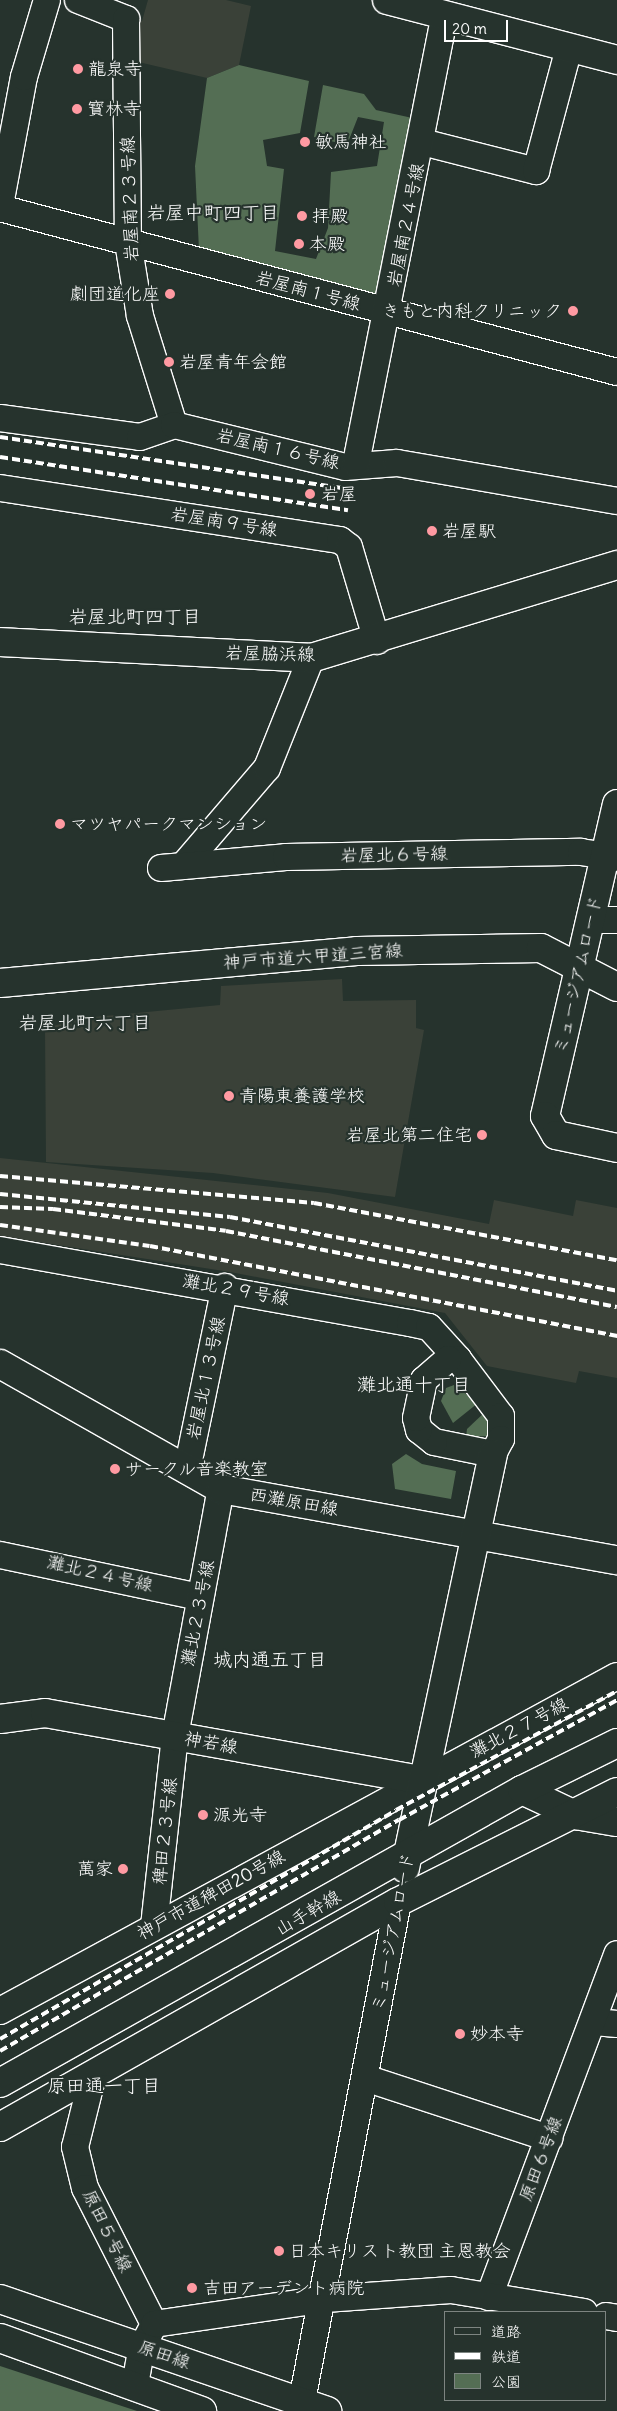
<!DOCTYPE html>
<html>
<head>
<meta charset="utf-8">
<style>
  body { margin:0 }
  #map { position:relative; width:617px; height:2411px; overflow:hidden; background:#26332d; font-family:Delius,"Klee One",sans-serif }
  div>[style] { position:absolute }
  .built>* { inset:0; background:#3a4138 }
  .green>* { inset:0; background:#546e54 }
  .roads { filter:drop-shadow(1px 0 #fff) drop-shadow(-1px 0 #fff) drop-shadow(0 1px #fff) drop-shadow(0 -1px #fff) }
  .street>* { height:26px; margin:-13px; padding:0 13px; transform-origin:13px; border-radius:13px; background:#26332d }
  .secondary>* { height:28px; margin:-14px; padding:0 14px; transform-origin:14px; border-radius:14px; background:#26332d }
  .primary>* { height:28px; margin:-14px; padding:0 14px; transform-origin:14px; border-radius:14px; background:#26332d }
  .highway>* { height:28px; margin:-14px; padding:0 14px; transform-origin:14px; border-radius:14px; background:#26332d }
  .rail>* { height:4px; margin-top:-2px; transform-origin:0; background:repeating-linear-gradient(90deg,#fff 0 8px,transparent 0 12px) }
  .dots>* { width:14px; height:14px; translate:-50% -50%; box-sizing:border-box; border:2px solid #26332d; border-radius:50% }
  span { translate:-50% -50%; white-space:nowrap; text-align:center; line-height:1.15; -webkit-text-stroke:4.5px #26332d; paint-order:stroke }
  .poi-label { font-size:18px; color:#fff }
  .left { translate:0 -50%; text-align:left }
  .right { translate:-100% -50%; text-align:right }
  .street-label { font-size:18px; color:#fff }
  .neighbourhood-label { font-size:19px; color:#fff }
  .legend { position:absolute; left:444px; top:2311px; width:162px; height:90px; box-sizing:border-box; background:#26332d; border:1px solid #7d8581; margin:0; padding:6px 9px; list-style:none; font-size:15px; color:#fff }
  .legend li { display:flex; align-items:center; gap:10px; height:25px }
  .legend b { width:25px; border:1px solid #7d8581 }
  .scale { position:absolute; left:444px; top:20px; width:64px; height:22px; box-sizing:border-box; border:2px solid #fff; border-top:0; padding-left:6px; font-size:15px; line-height:18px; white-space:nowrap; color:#fff; -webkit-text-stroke:4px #26332d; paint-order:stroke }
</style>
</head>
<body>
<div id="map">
  <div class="built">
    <div style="clip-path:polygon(148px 0,226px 0,251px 6px,239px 65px,207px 78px,134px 61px,132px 21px,142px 21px)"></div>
    <div style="clip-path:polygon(342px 979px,343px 1001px,416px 1000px,416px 1028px,424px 1030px,395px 1197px,213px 1173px,46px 1162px,45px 1028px,84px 1018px,220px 1005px,221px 986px)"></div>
    <div style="clip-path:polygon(0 1158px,328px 1193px,489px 1224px,494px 1200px,573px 1216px,576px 1200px,617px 1208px,617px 1378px,579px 1371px,576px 1383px,487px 1366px,445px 1313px,230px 1272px,0 1236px)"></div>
  </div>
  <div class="green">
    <div style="clip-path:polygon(239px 65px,309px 81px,300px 133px,263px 140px,267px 166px,284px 169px,275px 251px,316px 259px,328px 228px,331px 172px,377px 166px,384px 122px,358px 117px,347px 145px,314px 137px,323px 85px,364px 94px,376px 110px,417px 119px,377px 301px,199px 250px,195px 166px,207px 78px)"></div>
    <div style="clip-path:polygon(454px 1385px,478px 1403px,453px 1423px,441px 1401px,446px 1388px)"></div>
    <div style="clip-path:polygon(486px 1411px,490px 1417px,488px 1436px,466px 1437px,467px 1429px)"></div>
    <div style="clip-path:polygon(406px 1454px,422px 1464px,456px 1471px,451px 1499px,395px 1489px,392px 1464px)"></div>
    <div style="clip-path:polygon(0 2366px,137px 2411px,0 2411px)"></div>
  </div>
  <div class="roads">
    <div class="street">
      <div style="left:78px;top:0;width:52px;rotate:21.6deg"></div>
      <div style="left:126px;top:19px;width:223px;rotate:89.5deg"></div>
      <div style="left:128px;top:242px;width:75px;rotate:80.8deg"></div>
      <div style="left:140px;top:316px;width:114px;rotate:72.7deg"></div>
      <div style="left:422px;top:142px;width:118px;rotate:14.3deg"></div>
      <div style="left:536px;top:171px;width:127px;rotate:-75deg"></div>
      <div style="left:0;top:205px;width:130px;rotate:-79.4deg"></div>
      <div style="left:24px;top:77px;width:80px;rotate:-73.4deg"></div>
      <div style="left:0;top:208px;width:638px;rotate:14.89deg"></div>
      <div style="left:0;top:418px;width:141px;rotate:7.7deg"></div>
      <div style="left:140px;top:437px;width:36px;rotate:-19deg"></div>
      <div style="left:174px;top:425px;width:176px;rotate:13.8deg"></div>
      <div style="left:345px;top:467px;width:52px;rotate:-4.4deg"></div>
      <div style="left:397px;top:463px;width:223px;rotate:9.8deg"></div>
      <div style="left:356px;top:463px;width:457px;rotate:-78.8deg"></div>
      <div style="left:0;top:488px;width:344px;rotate:8.7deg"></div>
      <div style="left:340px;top:540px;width:11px;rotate:38deg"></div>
      <div style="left:349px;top:547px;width:98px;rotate:73.4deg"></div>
      <div style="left:183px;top:866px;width:129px;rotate:-49.4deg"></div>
      <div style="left:267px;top:768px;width:118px;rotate:-68.2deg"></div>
      <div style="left:161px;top:868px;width:125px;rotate:-5deg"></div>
      <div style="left:286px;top:857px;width:295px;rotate:-1deg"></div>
      <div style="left:581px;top:852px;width:36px;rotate:9deg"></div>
      <div style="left:592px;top:920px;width:25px"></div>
      <div style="left:0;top:1250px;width:416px;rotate:10.1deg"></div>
      <div style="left:410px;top:1323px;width:19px;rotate:12deg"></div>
      <div style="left:429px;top:1327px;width:43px;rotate:47.8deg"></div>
      <div style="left:448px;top:1359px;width:10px"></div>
      <div style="left:458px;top:1359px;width:71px;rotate:53deg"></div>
      <div style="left:501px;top:1416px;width:23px;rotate:90deg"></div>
      <div style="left:501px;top:1439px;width:17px;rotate:118deg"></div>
      <div style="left:493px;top:1454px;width:60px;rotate:-168.5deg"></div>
      <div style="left:434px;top:1442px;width:19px;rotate:-141deg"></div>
      <div style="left:419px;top:1430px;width:12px;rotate:-104deg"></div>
      <div style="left:416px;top:1418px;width:39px;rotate:-78deg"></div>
      <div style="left:424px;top:1380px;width:32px;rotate:-41deg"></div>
      <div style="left:187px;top:1470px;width:187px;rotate:-78.3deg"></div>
      <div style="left:0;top:1555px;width:204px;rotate:11.9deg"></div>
      <div style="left:154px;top:1926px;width:191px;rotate:-83.7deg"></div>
      <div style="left:175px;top:1736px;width:251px;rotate:-79.5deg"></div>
      <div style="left:0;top:2011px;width:702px;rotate:-28.5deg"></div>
      <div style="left:594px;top:2022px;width:23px;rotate:5deg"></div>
      <div style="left:93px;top:2075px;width:74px;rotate:104deg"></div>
      <div style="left:75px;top:2147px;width:42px;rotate:76.3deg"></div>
      <div style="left:85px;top:2188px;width:153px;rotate:63.1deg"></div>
      <div style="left:365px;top:2078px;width:194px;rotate:18.1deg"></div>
      <div style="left:489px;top:2297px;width:366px;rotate:-69.5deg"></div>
      <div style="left:606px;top:2316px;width:11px;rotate:10deg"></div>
      <div style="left:135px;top:2385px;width:39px;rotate:-80deg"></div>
      <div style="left:142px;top:2347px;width:26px;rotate:-62deg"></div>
      <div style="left:154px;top:2324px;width:173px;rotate:-8.3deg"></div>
      <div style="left:325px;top:2299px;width:126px;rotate:-4.1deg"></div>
      <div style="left:451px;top:2290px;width:135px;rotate:9.4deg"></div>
      <div style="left:300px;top:2411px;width:518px;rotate:-79.1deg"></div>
    </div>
    <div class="secondary">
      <div style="left:0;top:642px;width:311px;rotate:2.9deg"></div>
      <div style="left:311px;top:658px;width:320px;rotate:-16.9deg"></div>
      <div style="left:617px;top:804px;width:320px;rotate:103deg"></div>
      <div style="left:545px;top:1116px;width:22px;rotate:60deg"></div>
      <div style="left:556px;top:1135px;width:62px;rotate:12deg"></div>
      <div style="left:0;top:983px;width:358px;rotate:-5.1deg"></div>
      <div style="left:357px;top:951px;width:184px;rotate:-0.9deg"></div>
      <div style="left:541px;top:948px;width:85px;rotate:27.2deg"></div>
      <div style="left:0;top:1364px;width:254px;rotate:29.5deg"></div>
      <div style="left:221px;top:1489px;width:402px;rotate:10.2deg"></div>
      <div style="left:0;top:1719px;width:45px;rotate:-7.6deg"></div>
      <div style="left:45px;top:1713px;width:383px;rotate:10.1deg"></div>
      <div style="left:522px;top:1790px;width:59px;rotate:25.3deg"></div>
      <div style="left:575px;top:1815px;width:43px;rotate:9.5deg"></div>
      <div style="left:405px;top:1868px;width:423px;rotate:-78deg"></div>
      <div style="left:0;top:2083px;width:599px;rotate:-29.31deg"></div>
      <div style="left:522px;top:1790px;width:106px;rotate:-26.3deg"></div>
      <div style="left:0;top:2127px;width:457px;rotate:-29.5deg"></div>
      <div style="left:398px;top:1902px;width:245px;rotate:-26.7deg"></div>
    </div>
    <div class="primary">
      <div style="left:0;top:2299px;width:346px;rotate:18.9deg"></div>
      <div style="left:0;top:2338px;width:215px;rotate:19.9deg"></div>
    </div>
    <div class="highway">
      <div style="left:387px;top:0;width:238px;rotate:14.6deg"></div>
    </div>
  </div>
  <div class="rail">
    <div style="left:0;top:437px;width:354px;rotate:8.5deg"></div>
    <div style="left:0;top:457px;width:352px;rotate:8.7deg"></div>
    <div style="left:0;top:1176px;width:315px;rotate:4.9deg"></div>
    <div style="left:314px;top:1203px;width:308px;rotate:10.7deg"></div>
    <div style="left:0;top:1194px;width:231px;rotate:5.7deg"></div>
    <div style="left:230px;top:1217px;width:394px;rotate:10.8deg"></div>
    <div style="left:0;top:1207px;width:53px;rotate:2.2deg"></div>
    <div style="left:53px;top:1209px;width:174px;rotate:7.2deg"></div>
    <div style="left:226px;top:1231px;width:398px;rotate:11deg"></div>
    <div style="left:0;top:1225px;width:151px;rotate:8deg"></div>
    <div style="left:150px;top:1246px;width:476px;rotate:10.9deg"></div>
    <div style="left:0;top:2039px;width:457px;rotate:-30deg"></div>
    <div style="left:396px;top:1810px;width:251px;rotate:-28.3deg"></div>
    <div style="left:0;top:2051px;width:461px;rotate:-30.1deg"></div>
    <div style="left:399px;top:1820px;width:249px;rotate:-28.8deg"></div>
  </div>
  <div class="dots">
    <div style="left:78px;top:69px;background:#ff9aa2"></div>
    <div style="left:77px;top:109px;background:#ff9aa2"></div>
    <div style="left:305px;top:142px;background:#ff9aa2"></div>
    <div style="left:302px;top:216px;background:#ff9aa2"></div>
    <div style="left:299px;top:244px;background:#ff9aa2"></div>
    <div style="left:170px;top:294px;background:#ff9aa2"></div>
    <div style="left:573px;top:311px;background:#ff9aa2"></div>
    <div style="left:169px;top:362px;background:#ff9aa2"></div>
    <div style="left:310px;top:494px;background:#ff9aa2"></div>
    <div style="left:432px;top:531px;background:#ff9aa2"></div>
    <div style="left:60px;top:824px;background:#ff9aa2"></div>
    <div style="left:229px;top:1096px;background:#ff9aa2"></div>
    <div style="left:482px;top:1135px;background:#ff9aa2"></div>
    <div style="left:115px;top:1469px;background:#ff9aa2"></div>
    <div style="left:203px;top:1815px;background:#ff9aa2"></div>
    <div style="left:123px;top:1869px;background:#ff9aa2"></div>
    <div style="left:460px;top:2034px;background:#ff9aa2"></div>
    <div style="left:279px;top:2251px;background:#ff9aa2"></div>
    <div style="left:192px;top:2288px;background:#ff9aa2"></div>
  </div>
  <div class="poi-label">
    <span class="left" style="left:88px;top:69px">龍泉寺</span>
    <span class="left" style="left:87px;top:109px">寳林寺</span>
    <span class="left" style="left:315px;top:142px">敏馬神社</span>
    <span class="left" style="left:312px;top:216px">拝殿</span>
    <span class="left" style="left:309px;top:244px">本殿</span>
    <span class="right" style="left:160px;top:294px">劇団道化座</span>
    <span class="right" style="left:562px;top:311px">きもと内科クリニック</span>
    <span class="left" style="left:179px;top:362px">岩屋青年会館</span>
    <span class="left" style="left:321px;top:494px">岩屋</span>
    <span class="left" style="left:442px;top:531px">岩屋駅</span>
    <span class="left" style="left:70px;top:824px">マツヤパークマンション</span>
    <span class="left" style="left:239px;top:1096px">青陽東養護学校</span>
    <span class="right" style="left:472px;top:1135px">岩屋北第二住宅</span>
    <span class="left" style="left:125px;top:1469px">サークル音楽教室</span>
    <span class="left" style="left:213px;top:1815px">源光寺</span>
    <span class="right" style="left:113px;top:1869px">萬家</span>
    <span class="left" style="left:470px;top:2034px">妙本寺</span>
    <span class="left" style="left:289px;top:2251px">日本キリスト教団 主恩教会</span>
    <span class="left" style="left:203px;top:2288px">吉田アーデント病院</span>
  </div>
  <div class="street-label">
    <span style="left:130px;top:199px;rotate:-92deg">岩屋南２３号線</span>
    <span style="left:406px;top:225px;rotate:-79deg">岩屋南２４号線</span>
    <span style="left:308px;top:291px;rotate:15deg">岩屋南１号線</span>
    <span style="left:278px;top:449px;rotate:13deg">岩屋南１６号線</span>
    <span style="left:224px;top:522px;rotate:9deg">岩屋南９号線</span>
    <span style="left:270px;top:654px;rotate:1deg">岩屋脇浜線</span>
    <span style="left:394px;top:855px;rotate:-1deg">岩屋北６号線</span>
    <span style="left:313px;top:957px;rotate:-4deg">神戸市道六甲道三宮線</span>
    <span style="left:578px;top:975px;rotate:-77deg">ミュージアムロード</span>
    <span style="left:236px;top:1290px;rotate:10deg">灘北２９号線</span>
    <span style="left:206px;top:1378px;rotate:-78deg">岩屋北１３号線</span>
    <span style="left:294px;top:1502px;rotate:10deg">西灘原田線</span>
    <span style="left:100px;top:1574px;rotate:13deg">灘北２４号線</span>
    <span style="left:198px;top:1613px;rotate:-79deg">灘北２３号線</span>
    <span style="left:519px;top:1728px;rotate:-28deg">灘北２７号線</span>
    <span style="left:211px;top:1743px;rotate:10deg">神若線</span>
    <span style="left:165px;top:1831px;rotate:-84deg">稗田２３号線</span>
    <span style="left:211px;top:1895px;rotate:-29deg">神戸市道稗田20号線</span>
    <span style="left:308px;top:1913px;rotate:-30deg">山手幹線</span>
    <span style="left:393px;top:1932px;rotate:-79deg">ミュージアムロード</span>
    <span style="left:541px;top:2159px;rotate:-69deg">原田６号線</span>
    <span style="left:107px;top:2231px;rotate:64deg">原田５号線</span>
    <span style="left:164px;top:2355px;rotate:19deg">原田線</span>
  </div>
  <div class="neighbourhood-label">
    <span style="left:213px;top:213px">岩屋中町四丁目</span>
    <span style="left:135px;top:617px">岩屋北町四丁目</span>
    <span style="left:85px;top:1023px">岩屋北町六丁目</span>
    <span style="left:414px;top:1385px">灘北通十丁目</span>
    <span style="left:270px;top:1660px">城内通五丁目</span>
    <span style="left:104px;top:2086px">原田通一丁目</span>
  </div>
  <ul class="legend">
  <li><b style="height:6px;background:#26332d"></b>道路</li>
  <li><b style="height:6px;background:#fff"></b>鉄道</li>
  <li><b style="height:14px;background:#546e54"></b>公園</li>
  </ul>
  <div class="scale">20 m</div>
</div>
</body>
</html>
